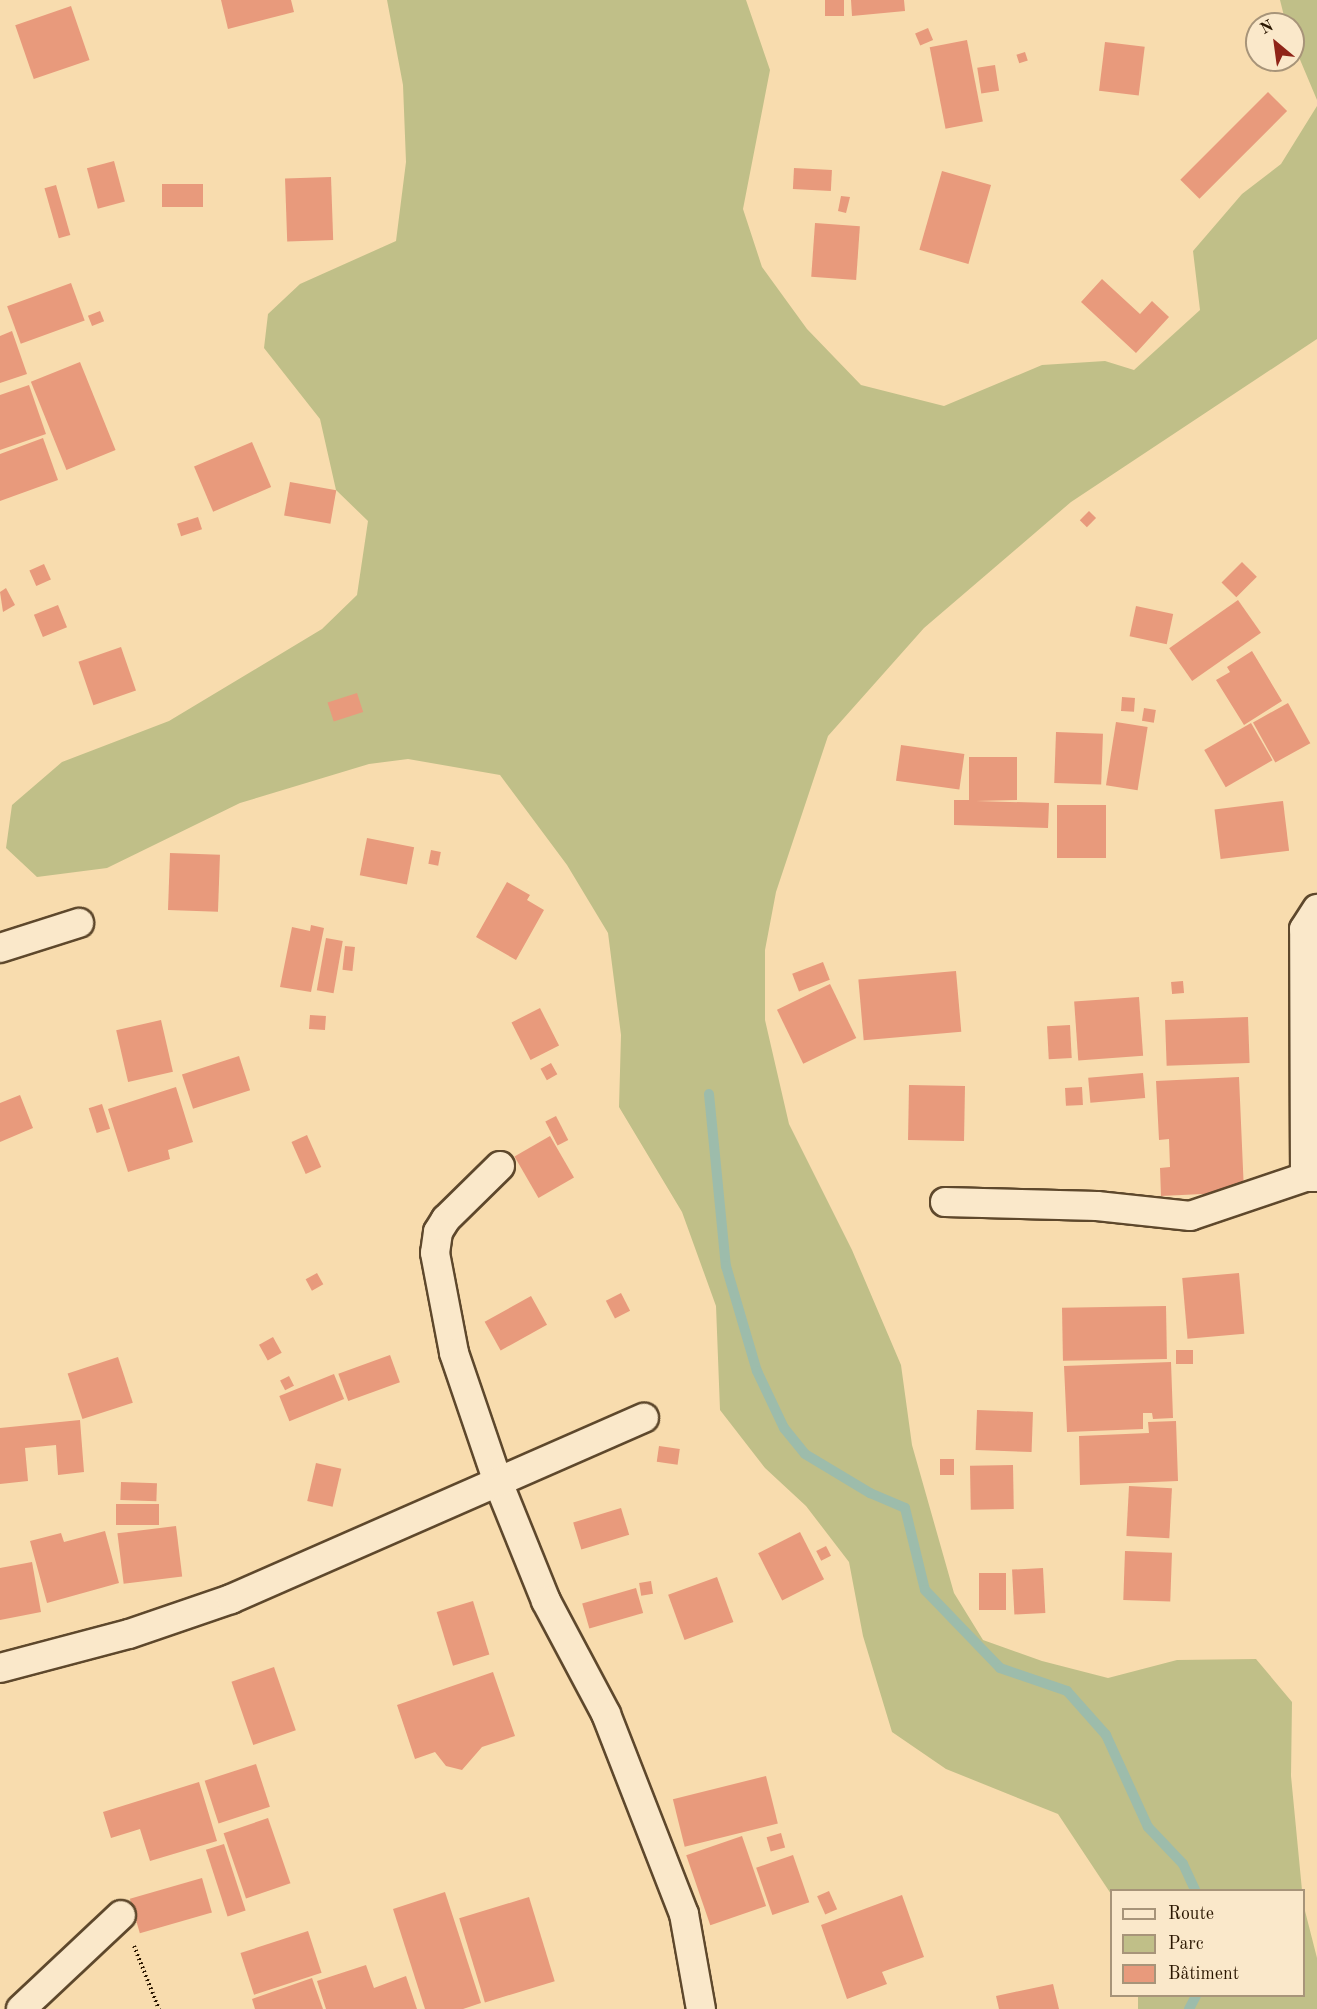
<!DOCTYPE html>
<html>
<head>
<meta charset="utf-8">
<style>
  body { margin:0 }
  #map { position:relative; width:1317px; height:2009px; overflow:hidden; background:#f8dcae; font-family:"Old Standard TT",serif }
  div>[style] { position:absolute }
  .green>* { inset:0; background:#c0bf88 }
  .stream>* { height:10px; margin:-5px; padding:0 5px; transform-origin:5px; border-radius:5px; background:#9dbcab }
  .building>* { inset:0; background:#e89a7c; transform-origin:0 0 }
  .path>* { height:4px; margin-top:-2px; transform-origin:0; background:repeating-linear-gradient(90deg,#2a1600 0 1.5px,transparent 0 4.5px) }
  .roads { filter:drop-shadow(2px 0 #5e482c) drop-shadow(-2px 0 #5e482c) drop-shadow(0 2px #5e482c) drop-shadow(0 -2px #5e482c) }
  .minor>* { height:28px; margin:-14px; padding:0 14px; transform-origin:14px; border-radius:14px; background:#fae8ca }
  span { translate:-50% -50%; white-space:nowrap; text-align:center; line-height:1.15; -webkit-text-stroke:6px #fae8ca; paint-order:stroke }
  .legend { position:absolute; left:1110px; top:1889px; width:195px; height:108px; box-sizing:border-box; background:#fae8ca; border:2px solid #a79479; margin:0; padding:8px 10px; list-style:none; font-size:18px; color:#2a1600 }
  .legend li { display:flex; align-items:center; gap:12px; height:30px }
  .legend b { width:30px; border:2px solid #a79479 }
  .north { position:absolute; left:1245px; top:12px; width:60px; height:60px; box-sizing:border-box; background:#fae8ca; border:2px solid #a79479; border-radius:50%; rotate:331deg; font-size:16px; font-weight:700; line-height:24px; text-align:center; color:#2a1600 }
  .north::after { content:''; display:block; margin:auto; width:21px; height:27px; background:#8f2418; clip-path:polygon(50% 0,100% 100%,50% 72%,0 100%) }
</style>
</head>
<body>
<div id="map">
  <div class="green">
    <div style="clip-path:polygon(387px 0,746px 0,770px 70px,743px 209px,762px 267px,807px 329px,861px 385px,944px 406px,1042px 365px,1105px 361px,1134px 370px,1200px 310px,1193px 251px,1242px 194px,1281px 164px,1317px 106px,1317px 339px,1071px 502px,924px 628px,828px 736px,776px 892px,765px 950px,765px 1020px,789px 1124px,852px 1250px,901px 1365px,912px 1445px,954px 1593px,983px 1640px,1042px 1661px,1108px 1678px,1177px 1660px,1256px 1659px,1292px 1702px,1291px 1776px,1302px 1890px,1112px 1890px,1111px 1894px,1058px 1814px,946px 1769px,892px 1732px,863px 1636px,849px 1562px,806px 1506px,765px 1468px,720px 1410px,716px 1306px,682px 1212px,619px 1107px,621px 1035px,608px 933px,567px 865px,500px 775px,408px 759px,369px 764px,240px 803px,107px 868px,37px 877px,6px 848px,12px 805px,62px 762px,169px 721px,322px 629px,357px 595px,368px 521px,336px 490px,320px 419px,264px 348px,268px 314px,300px 284px,396px 241px,406px 162px,403px 85px)"></div>
    <div style="clip-path:polygon(1280px 0,1317px 0,1317px 100px,1293px 43px,1293px 24px,1286px 24px)"></div>
    <div style="clip-path:polygon(1304px 1907px,1317px 1958px,1317px 2009px,1138px 2009px,1138px 1996px,1304px 1996px)"></div>
  </div>
  <div class="stream">
    <div style="left:709px;top:1094px;width:173px;rotate:84.4deg"></div>
    <div style="left:726px;top:1266px;width:109px;rotate:73.6deg"></div>
    <div style="left:757px;top:1371px;width:63px;rotate:64.7deg"></div>
    <div style="left:784px;top:1428px;width:33px;rotate:51deg"></div>
    <div style="left:805px;top:1454px;width:76px;rotate:31deg"></div>
    <div style="left:870px;top:1493px;width:38px;rotate:23deg"></div>
    <div style="left:905px;top:1508px;width:84px;rotate:76.3deg"></div>
    <div style="left:925px;top:1590px;width:108px;rotate:46.1deg"></div>
    <div style="left:1000px;top:1668px;width:71px;rotate:18.9deg"></div>
    <div style="left:1067px;top:1691px;width:59px;rotate:48.4deg"></div>
    <div style="left:1106px;top:1735px;width:101px;rotate:65.5deg"></div>
    <div style="left:1148px;top:1827px;width:51px;rotate:46.6deg"></div>
    <div style="left:1183px;top:1864px;width:29px;rotate:65deg"></div>
    <div style="left:1189px;top:2009px;width:15px;rotate:-62deg"></div>
  </div>
  <div class="building">
    <div style="clip-path:polygon(221px 0,291px 0,294px 12px,228px 29px)"></div>
    <div style="left:825px;top:0;width:19px;height:16px"></div>
    <div style="clip-path:polygon(851px 0,904px 0,905px 11px,852px 16px)"></div>
    <div style="left:71px;top:6px;width:57px;height:59px;rotate:71deg"></div>
    <div style="left:928px;top:28px;width:13px;height:14px;rotate:67deg"></div>
    <div style="left:967px;top:40px;width:83px;height:38px;rotate:79deg"></div>
    <div style="left:1105px;top:42px;width:40px;height:49px;rotate:7deg"></div>
    <div style="left:1025px;top:52px;width:9px;height:9px;rotate:72deg"></div>
    <div style="left:995px;top:65px;width:26px;height:18px;rotate:81deg"></div>
    <div style="left:1268px;top:92px;width:27px;height:124px;rotate:45deg"></div>
    <div style="left:114px;top:161px;width:42px;height:28px;rotate:75deg"></div>
    <div style="left:794px;top:168px;width:38px;height:21px;rotate:3deg"></div>
    <div style="left:942px;top:171px;width:51px;height:82px;rotate:16deg"></div>
    <div style="left:331px;top:177px;width:63px;height:46px;rotate:88deg"></div>
    <div style="left:162px;top:184px;width:41px;height:23px"></div>
    <div style="left:56px;top:185px;width:52px;height:12px;rotate:74deg"></div>
    <div style="clip-path:polygon(841px 196px,850px 197px,846px 213px,838px 211px)"></div>
    <div style="left:815px;top:223px;width:45px;height:54px;rotate:4deg"></div>
    <div style="clip-path:polygon(1102px 279px,1140px 314px,1152px 301px,1169px 317px,1136px 353px,1081px 302px)"></div>
    <div style="left:71px;top:283px;width:40px;height:68px;rotate:70deg"></div>
    <div style="left:100px;top:311px;width:11px;height:13px;rotate:68deg"></div>
    <div style="clip-path:polygon(12px 331px,27px 374px,0 383px,0 336px)"></div>
    <div style="left:80px;top:362px;width:95px;height:53px;rotate:68deg"></div>
    <div style="clip-path:polygon(29px 385px,46px 434px,0 450px,0 395px)"></div>
    <div style="clip-path:polygon(43px 438px,58px 480px,0 501px,0 454px)"></div>
    <div style="left:252px;top:442px;width:49px;height:63px;rotate:67deg"></div>
    <div style="left:290px;top:482px;width:47px;height:34px;rotate:10deg"></div>
    <div style="left:1089px;top:511px;width:10px;height:13px;rotate:45deg"></div>
    <div style="left:198px;top:517px;width:13px;height:22px;rotate:72deg"></div>
    <div style="left:1242px;top:562px;width:21px;height:29px;rotate:45deg"></div>
    <div style="left:44px;top:564px;width:17px;height:16px;rotate:66deg"></div>
    <div style="clip-path:polygon(6px 588px,15px 605px,3px 612px,0 592px)"></div>
    <div style="left:1238px;top:600px;width:40px;height:84px;rotate:55deg"></div>
    <div style="left:58px;top:605px;width:24px;height:26px;rotate:68deg"></div>
    <div style="left:1136px;top:606px;width:38px;height:31px;rotate:12deg"></div>
    <div style="left:121px;top:647px;width:46px;height:45px;rotate:71deg"></div>
    <div style="clip-path:polygon(1252px 651px,1282px 701px,1244px 725px,1216px 680px,1230px 672px,1227px 667px)"></div>
    <div style="left:357px;top:693px;width:20px;height:31px;rotate:72deg"></div>
    <div style="left:1122px;top:697px;width:13px;height:14px;rotate:4deg"></div>
    <div style="left:1288px;top:703px;width:46px;height:40px;rotate:61deg"></div>
    <div style="left:1144px;top:708px;width:12px;height:13px;rotate:9deg"></div>
    <div style="left:1116px;top:722px;width:32px;height:64px;rotate:9deg"></div>
    <div style="left:1251px;top:723px;width:43px;height:54px;rotate:60deg"></div>
    <div style="left:1056px;top:732px;width:47px;height:51px;rotate:2deg"></div>
    <div style="left:901px;top:745px;width:64px;height:36px;rotate:8deg"></div>
    <div style="clip-path:polygon(969px 757px,1017px 757px,1017px 800px,976px 801px,1049px 803px,1048px 828px,954px 825px,954px 800px,969px 800px)"></div>
    <div style="left:1283px;top:801px;width:50px;height:69px;rotate:83deg"></div>
    <div style="left:1057px;top:805px;width:49px;height:53px"></div>
    <div style="left:367px;top:838px;width:48px;height:38px;rotate:11deg"></div>
    <div style="left:431px;top:850px;width:10px;height:14px;rotate:11deg"></div>
    <div style="left:170px;top:853px;width:50px;height:57px;rotate:2deg"></div>
    <div style="clip-path:polygon(507px 882px,530px 895px,527px 900px,544px 910px,516px 960px,476px 937px)"></div>
    <div style="clip-path:polygon(311px 925px,324px 928px,311px 992px,280px 987px,292px 927px,310px 931px)"></div>
    <div style="left:326px;top:938px;width:17px;height:53px;rotate:10deg"></div>
    <div style="left:345px;top:946px;width:10px;height:24px;rotate:6deg"></div>
    <div style="left:823px;top:962px;width:19px;height:33px;rotate:69deg"></div>
    <div style="left:956px;top:971px;width:61px;height:98px;rotate:85deg"></div>
    <div style="left:1183px;top:981px;width:12px;height:12px;rotate:85deg"></div>
    <div style="left:830px;top:984px;width:60px;height:59px;rotate:64deg"></div>
    <div style="left:1139px;top:997px;width:59px;height:65px;rotate:86deg"></div>
    <div style="left:540px;top:1008px;width:42px;height:32px;rotate:63deg"></div>
    <div style="left:310px;top:1015px;width:16px;height:14px;rotate:4deg"></div>
    <div style="left:1248px;top:1017px;width:46px;height:83px;rotate:88deg"></div>
    <div style="left:161px;top:1020px;width:53px;height:46px;rotate:77deg"></div>
    <div style="left:1070px;top:1025px;width:33px;height:23px;rotate:87deg"></div>
    <div style="left:239px;top:1056px;width:36px;height:60px;rotate:72deg"></div>
    <div style="left:551px;top:1063px;width:13px;height:12px;rotate:61deg"></div>
    <div style="left:1143px;top:1073px;width:25px;height:55px;rotate:85deg"></div>
    <div style="clip-path:polygon(1239px 1077px,1244px 1192px,1161px 1196px,1160px 1168px,1170px 1167px,1169px 1139px,1159px 1140px,1156px 1081px)"></div>
    <div style="left:909px;top:1085px;width:56px;height:55px;rotate:1deg"></div>
    <div style="clip-path:polygon(176px 1087px,193px 1142px,168px 1150px,170px 1159px,128px 1172px,108px 1109px)"></div>
    <div style="left:1082px;top:1087px;width:18px;height:17px;rotate:87deg"></div>
    <div style="clip-path:polygon(20px 1095px,33px 1128px,0 1142px,0 1103px)"></div>
    <div style="left:102px;top:1104px;width:26px;height:14px;rotate:72deg"></div>
    <div style="left:556px;top:1116px;width:27px;height:12px;rotate:63deg"></div>
    <div style="left:307px;top:1135px;width:35px;height:17px;rotate:66deg"></div>
    <div style="left:550px;top:1136px;width:48px;height:41px;rotate:60deg"></div>
    <div style="left:317px;top:1273px;width:13px;height:13px;rotate:61deg"></div>
    <div style="left:1239px;top:1273px;width:61px;height:57px;rotate:85deg"></div>
    <div style="left:621px;top:1293px;width:20px;height:17px;rotate:63deg"></div>
    <div style="left:531px;top:1296px;width:33px;height:53px;rotate:61deg"></div>
    <div style="left:1166px;top:1306px;width:53px;height:104px;rotate:89deg"></div>
    <div style="left:273px;top:1337px;width:18px;height:16px;rotate:61deg"></div>
    <div style="left:1193px;top:1350px;width:14px;height:17px;rotate:90deg"></div>
    <div style="left:390px;top:1355px;width:29px;height:55px;rotate:70deg"></div>
    <div style="left:118px;top:1357px;width:48px;height:53px;rotate:72deg"></div>
    <div style="clip-path:polygon(1171px 1362px,1173px 1418px,1153px 1419px,1152px 1413px,1143px 1413px,1143px 1429px,1067px 1432px,1064px 1366px)"></div>
    <div style="left:334px;top:1374px;width:27px;height:59px;rotate:68deg"></div>
    <div style="left:289px;top:1376px;width:11px;height:10px;rotate:63deg"></div>
    <div style="left:977px;top:1410px;width:56px;height:40px;rotate:2deg"></div>
    <div style="clip-path:polygon(80px 1420px,84px 1472px,58px 1475px,56px 1445px,25px 1448px,28px 1481px,0 1484px,0 1428px)"></div>
    <div style="clip-path:polygon(1176px 1421px,1178px 1481px,1080px 1485px,1079px 1436px,1149px 1433px,1148px 1422px)"></div>
    <div style="left:659px;top:1446px;width:21px;height:16px;rotate:8deg"></div>
    <div style="left:940px;top:1459px;width:14px;height:16px"></div>
    <div style="left:316px;top:1463px;width:26px;height:39px;rotate:13deg"></div>
    <div style="left:1013px;top:1465px;width:44px;height:43px;rotate:89deg"></div>
    <div style="left:121px;top:1482px;width:36px;height:18px;rotate:2deg"></div>
    <div style="left:1129px;top:1486px;width:43px;height:50px;rotate:3deg"></div>
    <div style="left:116px;top:1504px;width:43px;height:21px"></div>
    <div style="left:621px;top:1508px;width:28px;height:50px;rotate:73deg"></div>
    <div style="left:176px;top:1526px;width:51px;height:59px;rotate:83deg"></div>
    <div style="clip-path:polygon(105px 1531px,119px 1583px,47px 1603px,30px 1541px,61px 1533px,64px 1542px)"></div>
    <div style="left:800px;top:1532px;width:53px;height:47px;rotate:63deg"></div>
    <div style="left:826px;top:1546px;width:11px;height:11px;rotate:63deg"></div>
    <div style="left:1125px;top:1551px;width:47px;height:49px;rotate:2deg"></div>
    <div style="clip-path:polygon(32px 1562px,41px 1612px,0 1620px,0 1568px)"></div>
    <div style="left:1043px;top:1568px;width:45px;height:31px;rotate:87deg"></div>
    <div style="left:979px;top:1573px;width:27px;height:37px"></div>
    <div style="left:717px;top:1577px;width:48px;height:52px;rotate:70deg"></div>
    <div style="left:651px;top:1581px;width:13px;height:12px;rotate:81deg"></div>
    <div style="left:636px;top:1588px;width:26px;height:56px;rotate:74deg"></div>
    <div style="left:473px;top:1601px;width:56px;height:38px;rotate:73deg"></div>
    <div style="left:274px;top:1667px;width:67px;height:45px;rotate:71deg"></div>
    <div style="clip-path:polygon(493px 1672px,515px 1736px,482px 1747px,462px 1770px,446px 1766px,435px 1752px,415px 1759px,397px 1705px)"></div>
    <div style="left:256px;top:1764px;width:45px;height:54px;rotate:72deg"></div>
    <div style="left:766px;top:1776px;width:49px;height:96px;rotate:76deg"></div>
    <div style="clip-path:polygon(199px 1782px,217px 1841px,150px 1861px,140px 1829px,111px 1838px,103px 1812px)"></div>
    <div style="left:268px;top:1818px;width:69px;height:47px;rotate:71deg"></div>
    <div style="left:781px;top:1833px;width:15px;height:15px;rotate:74deg"></div>
    <div style="left:742px;top:1836px;width:74px;height:59px;rotate:71deg"></div>
    <div style="left:224px;top:1844px;width:70px;height:19px;rotate:72deg"></div>
    <div style="left:793px;top:1855px;width:50px;height:39px;rotate:71deg"></div>
    <div style="left:202px;top:1878px;width:36px;height:75px;rotate:74deg"></div>
    <div style="left:829px;top:1891px;width:20px;height:13px;rotate:66deg"></div>
    <div style="clip-path:polygon(445px 1892px,481px 2003px,463px 2009px,425px 2009px,393px 1909px)"></div>
    <div style="clip-path:polygon(902px 1895px,924px 1957px,882px 1972px,887px 1984px,847px 1999px,821px 1925px)"></div>
    <div style="left:529px;top:1897px;width:88px;height:73px;rotate:73deg"></div>
    <div style="left:308px;top:1931px;width:44px;height:71px;rotate:72deg"></div>
    <div style="clip-path:polygon(366px 1965px,374px 1988px,406px 1976px,417px 2009px,326px 2009px,317px 1981px)"></div>
    <div style="clip-path:polygon(312px 1978px,323px 2009px,255px 2009px,252px 1999px)"></div>
    <div style="clip-path:polygon(1053px 1984px,1059px 2009px,999px 2009px,996px 1996px)"></div>
  </div>
  <div class="path">
    <div style="left:134px;top:1946px;width:68px;rotate:68.4deg"></div>
  </div>
  <div class="roads">
    <div class="minor">
      <div style="left:0;top:948px;width:83px;rotate:-17.6deg"></div>
      <div style="left:500px;top:1166px;width:76px;rotate:135.5deg"></div>
      <div style="left:446px;top:1219px;width:15px;rotate:122deg"></div>
      <div style="left:438px;top:1232px;width:21px;rotate:98deg"></div>
      <div style="left:435px;top:1253px;width:102px;rotate:79.2deg"></div>
      <div style="left:454px;top:1353px;width:136px;rotate:71.2deg"></div>
      <div style="left:498px;top:1482px;width:128px;rotate:68deg"></div>
      <div style="left:546px;top:1601px;width:128px;rotate:62deg"></div>
      <div style="left:606px;top:1714px;width:215px;rotate:68.7deg"></div>
      <div style="left:684px;top:1914px;width:97px;rotate:79.9deg"></div>
      <div style="left:1305px;top:1177px;width:248px;rotate:-90.2deg"></div>
      <div style="left:1304px;top:929px;width:24px;rotate:-57deg"></div>
      <div style="left:945px;top:1202px;width:152px;rotate:1.5deg"></div>
      <div style="left:1097px;top:1206px;width:94px;rotate:6.1deg"></div>
      <div style="left:1190px;top:1216px;width:121px;rotate:-18.7deg"></div>
      <div style="left:1305px;top:1177px;width:12px"></div>
      <div style="left:0;top:1668px;width:133px;rotate:-14.8deg"></div>
      <div style="left:129px;top:1634px;width:108px;rotate:-18.9deg"></div>
      <div style="left:231px;top:1599px;width:451px;rotate:-23.7deg"></div>
      <div style="left:21px;top:2009px;width:137px;rotate:-43.2deg"></div>
    </div>
  </div>
  <ul class="legend">
  <li><b style="height:8px;background:#fae8ca"></b>Route</li>
  <li><b style="height:16px;background:#c0bf88"></b>Parc</li>
  <li><b style="height:16px;background:#e89a7c"></b>Bâtiment</li>
  </ul>
  <div class="north">N</div>
</div>
</body>
</html>
